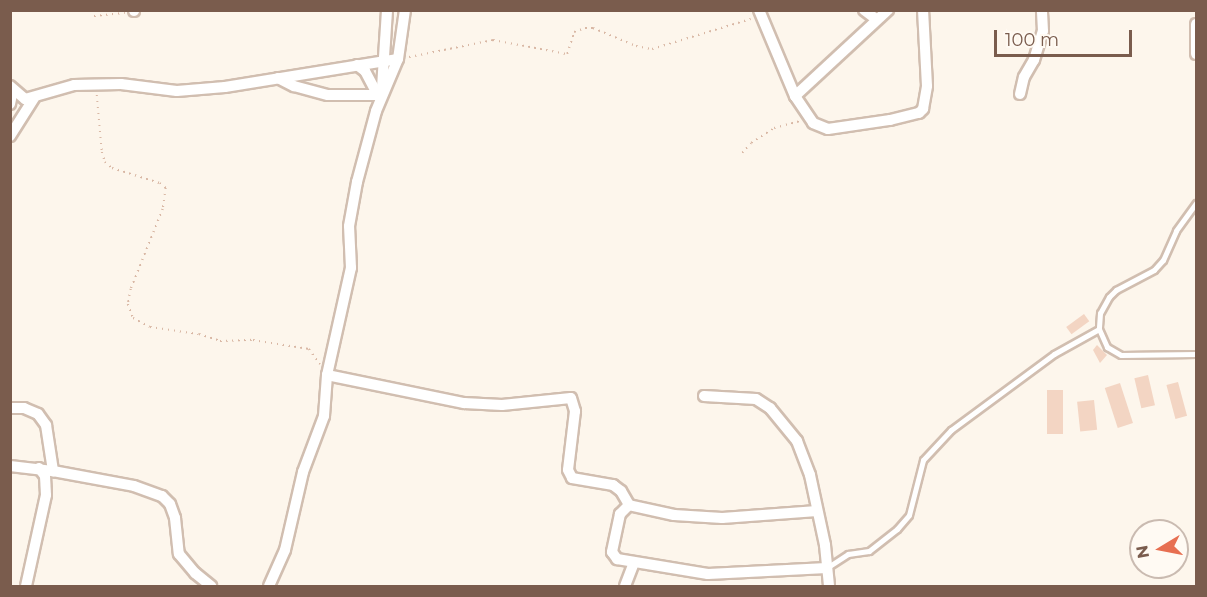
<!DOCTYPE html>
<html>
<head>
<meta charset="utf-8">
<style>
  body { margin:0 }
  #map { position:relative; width:1207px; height:597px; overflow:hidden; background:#fdf6ec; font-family:Montserrat,sans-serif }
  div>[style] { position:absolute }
  .building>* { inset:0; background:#f3d5c3; transform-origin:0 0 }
  .path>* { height:1.5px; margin-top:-0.75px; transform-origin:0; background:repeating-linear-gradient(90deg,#d9b8a5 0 1.5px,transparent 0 6px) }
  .roads { filter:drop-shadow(2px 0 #d1beb0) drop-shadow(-2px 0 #d1beb0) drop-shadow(0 2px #d1beb0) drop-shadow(0 -2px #d1beb0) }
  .service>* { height:5px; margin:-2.5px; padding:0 2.5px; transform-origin:2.5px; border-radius:2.5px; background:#fff }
  .minor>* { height:10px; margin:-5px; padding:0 5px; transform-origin:5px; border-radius:5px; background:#fff }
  span { translate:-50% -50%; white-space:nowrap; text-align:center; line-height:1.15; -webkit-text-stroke:6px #fffaf3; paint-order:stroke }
  .frame { position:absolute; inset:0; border:12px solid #7a5c4d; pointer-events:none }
  .north { position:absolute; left:1129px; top:519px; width:60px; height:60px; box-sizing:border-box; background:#fffaf3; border:2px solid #cabbb1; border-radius:50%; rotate:260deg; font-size:16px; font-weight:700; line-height:24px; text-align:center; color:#7a5c4d }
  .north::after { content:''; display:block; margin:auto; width:21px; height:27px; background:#e76f51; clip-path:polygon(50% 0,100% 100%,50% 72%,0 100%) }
  .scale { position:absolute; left:994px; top:30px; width:138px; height:27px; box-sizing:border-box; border:3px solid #7a5c4d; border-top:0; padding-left:8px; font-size:18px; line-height:21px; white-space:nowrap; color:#7a5c4d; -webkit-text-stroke:4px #fffaf3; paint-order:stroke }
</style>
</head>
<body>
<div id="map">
  <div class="building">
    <div style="left:1084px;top:314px;width:9px;height:22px;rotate:54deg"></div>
    <div style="clip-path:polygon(1097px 345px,1107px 355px,1100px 363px,1093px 350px)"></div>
    <div style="left:1148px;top:375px;width:31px;height:14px;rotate:77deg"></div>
    <div style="left:1178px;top:382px;width:35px;height:12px;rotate:75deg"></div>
    <div style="left:1120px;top:383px;width:42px;height:16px;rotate:72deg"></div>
    <div style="left:1047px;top:390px;width:16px;height:44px"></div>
    <div style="left:1094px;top:400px;width:30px;height:17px;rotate:84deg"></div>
  </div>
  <div class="path">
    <div style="left:94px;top:16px;width:31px;rotate:-6deg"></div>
    <div style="left:409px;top:57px;width:86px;rotate:-11.4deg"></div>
    <div style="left:493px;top:40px;width:75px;rotate:10.7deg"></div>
    <div style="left:567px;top:54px;width:23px;rotate:-72deg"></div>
    <div style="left:574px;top:32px;width:12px;rotate:-20deg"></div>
    <div style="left:585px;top:28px;width:8px"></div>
    <div style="left:593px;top:28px;width:47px;rotate:22.7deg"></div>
    <div style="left:636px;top:46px;width:16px;rotate:11deg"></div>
    <div style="left:652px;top:49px;width:103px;rotate:-16.9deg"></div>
    <div style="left:97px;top:95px;width:57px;rotate:85deg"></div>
    <div style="left:102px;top:152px;width:10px;rotate:73deg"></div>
    <div style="left:105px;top:162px;width:9px;rotate:41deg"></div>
    <div style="left:112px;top:168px;width:50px;rotate:17.4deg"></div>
    <div style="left:160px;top:183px;width:8px;rotate:40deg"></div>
    <div style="left:166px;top:188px;width:21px;rotate:98deg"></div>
    <div style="left:163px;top:209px;width:86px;rotate:111.8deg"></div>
    <div style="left:131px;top:289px;width:15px;rotate:101deg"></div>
    <div style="left:128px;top:304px;width:15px;rotate:70deg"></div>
    <div style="left:133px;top:318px;width:19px;rotate:28deg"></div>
    <div style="left:150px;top:327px;width:49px;rotate:8.1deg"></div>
    <div style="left:199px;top:334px;width:22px;rotate:18deg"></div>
    <div style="left:220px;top:341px;width:33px;rotate:-2deg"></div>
    <div style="left:253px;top:340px;width:57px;rotate:9.1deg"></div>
    <div style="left:309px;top:349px;width:19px;rotate:54deg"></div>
    <div style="left:742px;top:153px;width:13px;rotate:-48deg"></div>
    <div style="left:751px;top:143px;width:27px;rotate:-33deg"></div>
    <div style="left:774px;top:128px;width:27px;rotate:-15deg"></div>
  </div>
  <div class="roads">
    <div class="service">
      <div style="left:1196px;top:203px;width:34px;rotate:126deg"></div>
      <div style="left:1176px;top:231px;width:32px;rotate:114deg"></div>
      <div style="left:1163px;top:260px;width:13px;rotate:132deg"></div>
      <div style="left:1154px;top:270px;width:43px;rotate:152.2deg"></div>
      <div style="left:1116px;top:290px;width:10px;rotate:135deg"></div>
      <div style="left:1109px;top:297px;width:18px;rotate:119deg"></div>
      <div style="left:1100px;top:313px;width:16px;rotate:94deg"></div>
      <div style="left:1099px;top:329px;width:20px;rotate:66deg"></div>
      <div style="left:1107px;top:347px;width:16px;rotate:30deg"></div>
      <div style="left:1121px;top:355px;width:75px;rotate:-0.8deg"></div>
      <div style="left:828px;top:567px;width:24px;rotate:-33deg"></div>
      <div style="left:848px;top:554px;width:21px;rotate:-8deg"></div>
      <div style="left:869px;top:551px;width:36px;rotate:-38deg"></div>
      <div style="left:897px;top:529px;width:18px;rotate:-49deg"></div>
      <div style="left:909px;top:515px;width:57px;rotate:-75.7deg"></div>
      <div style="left:923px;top:460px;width:41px;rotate:-47deg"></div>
      <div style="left:951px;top:430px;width:128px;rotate:-36.4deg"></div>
      <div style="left:1054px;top:354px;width:51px;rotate:-29.1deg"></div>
    </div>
    <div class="minor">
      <div style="left:134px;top:10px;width:1px;rotate:90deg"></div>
      <div style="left:759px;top:10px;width:93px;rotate:67.3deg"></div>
      <div style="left:795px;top:96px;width:32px;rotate:56deg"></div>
      <div style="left:813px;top:123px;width:16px;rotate:22deg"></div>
      <div style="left:828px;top:129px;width:63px;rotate:-8.3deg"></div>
      <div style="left:890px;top:120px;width:30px;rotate:-14deg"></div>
      <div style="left:919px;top:113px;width:6px;rotate:-45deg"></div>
      <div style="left:923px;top:109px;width:23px;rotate:-80deg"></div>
      <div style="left:927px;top:86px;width:76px;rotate:-93deg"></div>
      <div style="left:864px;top:10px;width:15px;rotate:37deg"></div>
      <div style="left:1196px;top:24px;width:30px;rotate:90deg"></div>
      <div style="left:357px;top:65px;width:10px;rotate:37deg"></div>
      <div style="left:365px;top:71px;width:27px;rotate:62deg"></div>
      <div style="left:278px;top:78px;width:18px;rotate:27deg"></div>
      <div style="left:294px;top:86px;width:35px;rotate:15deg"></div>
      <div style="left:328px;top:95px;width:53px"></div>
      <div style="left:10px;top:86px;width:20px;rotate:41deg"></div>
      <div style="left:25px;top:99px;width:51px;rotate:-15.9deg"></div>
      <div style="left:74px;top:85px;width:47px;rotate:-1.2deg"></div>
      <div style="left:121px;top:84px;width:56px;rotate:7.1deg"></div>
      <div style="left:177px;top:91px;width:48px;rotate:-4.8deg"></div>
      <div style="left:225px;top:87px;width:175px;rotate:-9.2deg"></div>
      <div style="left:382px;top:88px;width:78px;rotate:-86.3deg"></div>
      <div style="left:1020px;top:94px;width:17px;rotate:-77deg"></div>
      <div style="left:1024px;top:77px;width:20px;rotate:-60deg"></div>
      <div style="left:1034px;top:60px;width:30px;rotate:-73deg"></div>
      <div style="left:1043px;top:31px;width:21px;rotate:-93deg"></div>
      <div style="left:795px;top:96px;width:127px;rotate:-42.8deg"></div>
      <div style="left:10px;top:104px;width:14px;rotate:-78deg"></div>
      <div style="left:10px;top:136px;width:45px;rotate:-57.7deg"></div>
      <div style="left:327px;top:375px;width:140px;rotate:11.6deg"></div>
      <div style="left:464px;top:403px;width:38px;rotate:3deg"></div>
      <div style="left:502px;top:405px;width:69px;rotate:-5.8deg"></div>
      <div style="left:571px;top:398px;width:14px;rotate:73deg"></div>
      <div style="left:575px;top:411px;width:59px;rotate:96.8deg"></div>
      <div style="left:568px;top:470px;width:9px;rotate:63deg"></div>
      <div style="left:572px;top:478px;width:42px;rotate:9.7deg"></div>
      <div style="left:613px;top:485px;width:10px;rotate:37deg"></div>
      <div style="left:621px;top:491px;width:16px;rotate:60deg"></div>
      <div style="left:704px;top:396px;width:52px;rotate:3.3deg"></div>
      <div style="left:756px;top:399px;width:17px;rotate:33deg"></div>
      <div style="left:770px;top:408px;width:43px;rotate:50.7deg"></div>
      <div style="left:797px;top:441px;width:36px;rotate:69deg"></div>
      <div style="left:810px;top:475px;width:72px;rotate:77.9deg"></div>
      <div style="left:825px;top:545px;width:41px;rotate:84.4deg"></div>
      <div style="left:10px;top:408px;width:14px"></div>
      <div style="left:24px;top:408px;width:15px;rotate:23deg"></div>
      <div style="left:38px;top:414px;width:14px;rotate:54deg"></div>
      <div style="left:46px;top:425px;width:47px;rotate:81.3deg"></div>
      <div style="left:10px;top:466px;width:43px;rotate:6.6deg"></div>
      <div style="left:53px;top:471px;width:82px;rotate:10.5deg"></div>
      <div style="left:134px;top:486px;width:30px;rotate:20deg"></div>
      <div style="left:162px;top:496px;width:11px;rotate:45deg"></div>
      <div style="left:170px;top:504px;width:15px;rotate:70deg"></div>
      <div style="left:175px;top:518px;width:36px;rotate:84deg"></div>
      <div style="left:179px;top:554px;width:25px;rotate:50deg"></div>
      <div style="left:195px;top:573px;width:21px;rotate:39deg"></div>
      <div style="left:817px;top:511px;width:95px;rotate:175.8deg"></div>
      <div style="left:722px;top:518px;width:48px;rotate:-176.4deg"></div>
      <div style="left:674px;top:515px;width:46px;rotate:-167.5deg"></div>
      <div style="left:629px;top:505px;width:13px;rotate:135deg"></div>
      <div style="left:620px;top:514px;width:39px;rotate:102deg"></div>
      <div style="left:612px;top:552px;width:9px;rotate:54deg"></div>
      <div style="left:617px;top:559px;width:92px;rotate:9.4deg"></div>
      <div style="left:708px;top:574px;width:119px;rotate:-2.9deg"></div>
      <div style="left:26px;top:586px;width:93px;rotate:-77.6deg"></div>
      <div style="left:46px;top:495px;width:19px;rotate:-93deg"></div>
      <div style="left:45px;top:476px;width:10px;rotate:-127deg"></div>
      <div style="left:269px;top:586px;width:39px;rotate:-66deg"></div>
      <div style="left:285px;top:550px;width:80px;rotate:-77deg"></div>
      <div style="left:303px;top:472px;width:60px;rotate:-69.4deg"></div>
      <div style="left:324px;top:416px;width:41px;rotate:-85.8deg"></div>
      <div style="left:327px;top:375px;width:110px;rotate:-77.4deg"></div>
      <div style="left:351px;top:268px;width:42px;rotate:-92.7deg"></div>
      <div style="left:349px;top:226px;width:45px;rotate:-79.7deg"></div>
      <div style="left:357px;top:182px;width:73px;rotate:-75deg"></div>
      <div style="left:376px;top:111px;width:56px;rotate:-67.1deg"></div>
      <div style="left:398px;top:59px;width:49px;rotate:-81.9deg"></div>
      <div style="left:625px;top:586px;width:25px;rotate:-69deg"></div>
    </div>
  </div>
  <div class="frame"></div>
  <div class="north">N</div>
  <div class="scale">100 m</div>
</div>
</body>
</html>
